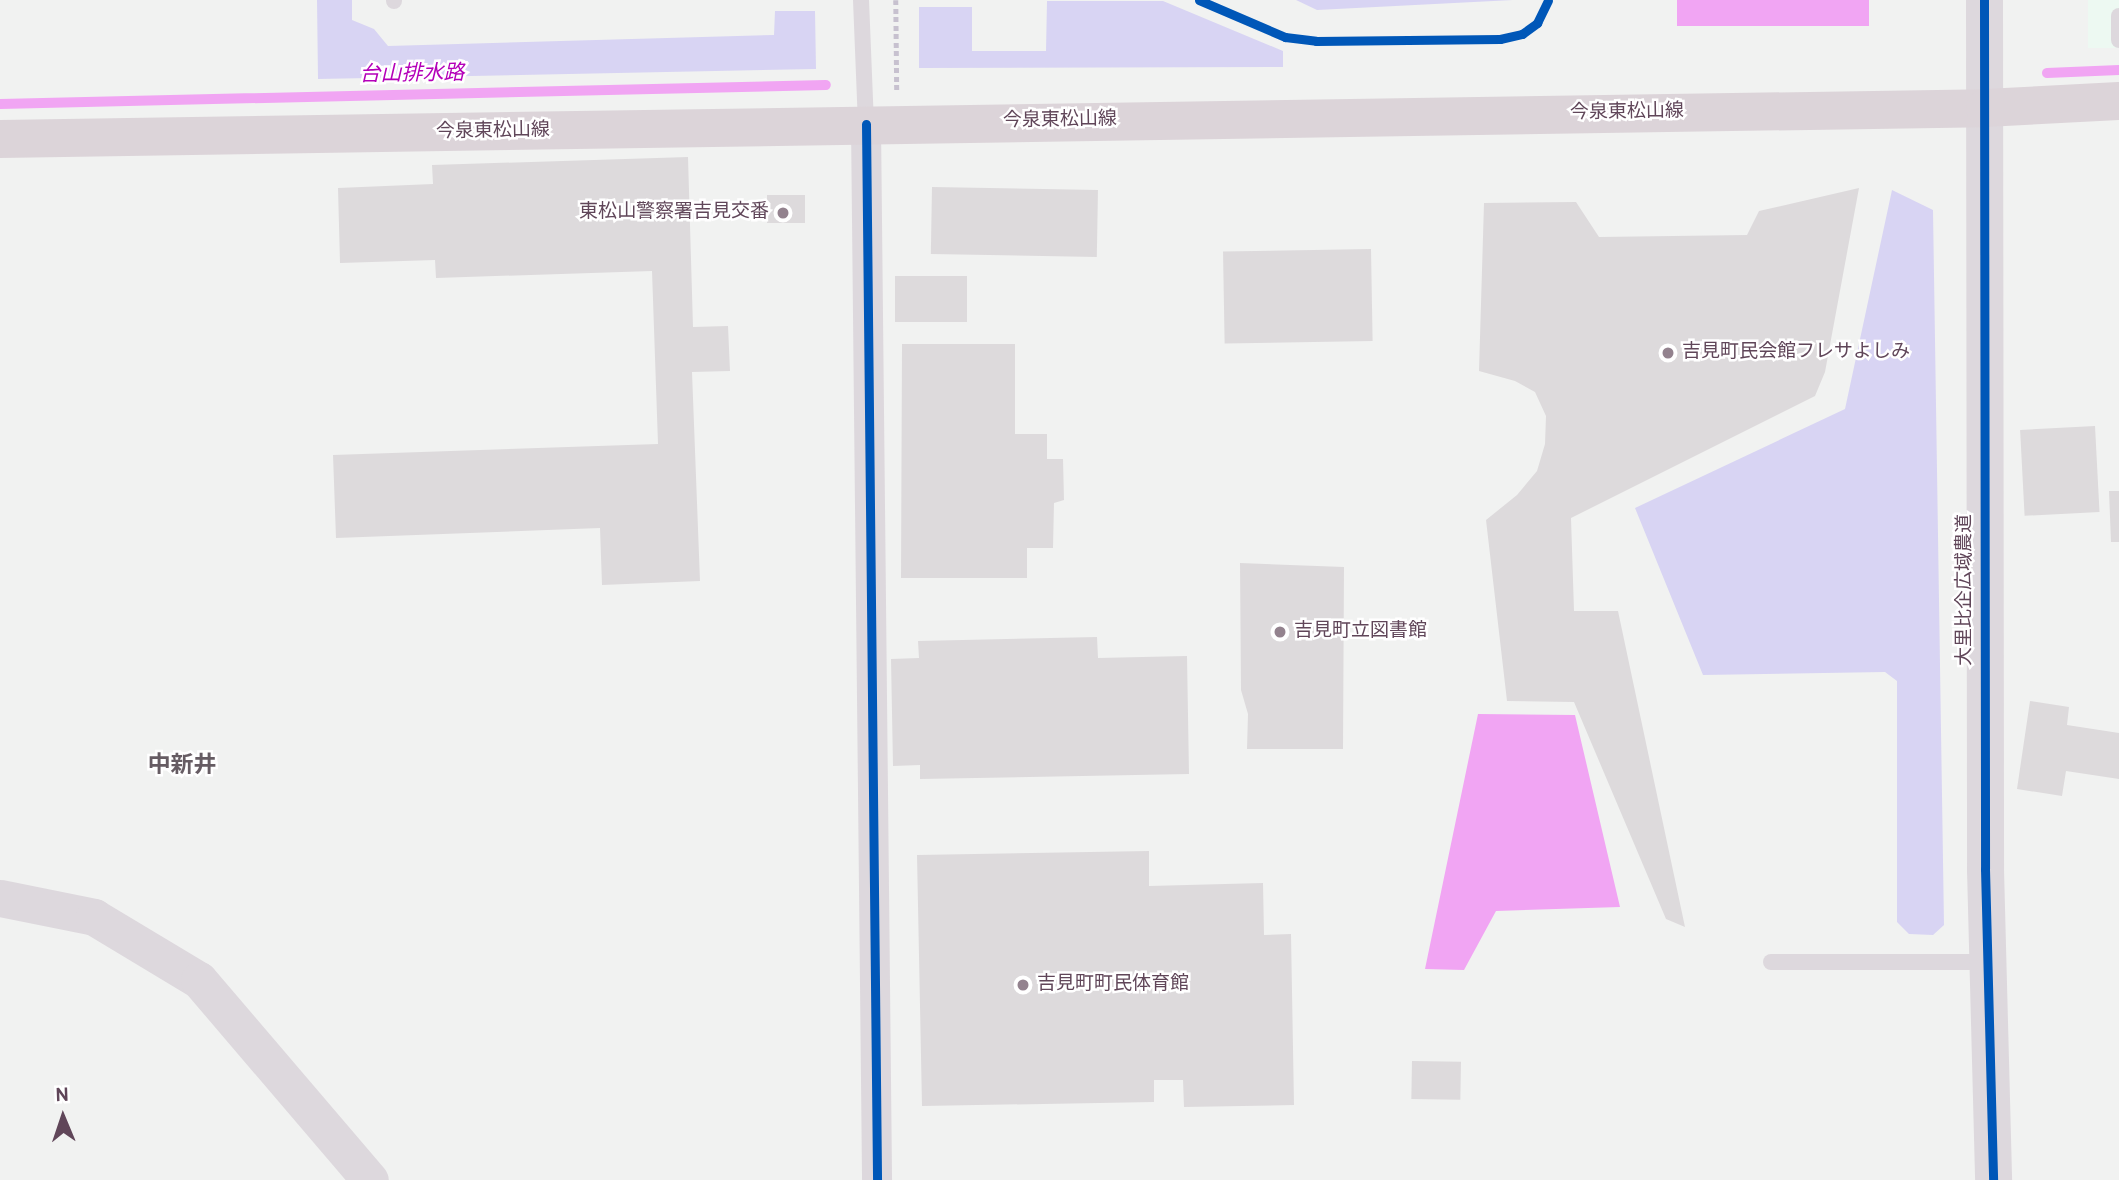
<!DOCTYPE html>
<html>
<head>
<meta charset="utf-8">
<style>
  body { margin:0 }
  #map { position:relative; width:2119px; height:1180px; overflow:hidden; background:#f1f2f1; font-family:Overpass,"Noto Sans JP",sans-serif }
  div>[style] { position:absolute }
  .commercial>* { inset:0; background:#edf9f2; transform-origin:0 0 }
  .green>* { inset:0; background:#d8d4f3 }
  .water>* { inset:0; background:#f1a5f3; transform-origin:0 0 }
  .stream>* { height:10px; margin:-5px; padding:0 5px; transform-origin:5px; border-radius:5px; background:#f1a5f3 }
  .building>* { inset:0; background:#dddadc; transform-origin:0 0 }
  .path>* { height:4.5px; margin-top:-2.25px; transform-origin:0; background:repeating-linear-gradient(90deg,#c7c1cf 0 5px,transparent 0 8.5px) }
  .service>* { height:16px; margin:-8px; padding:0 8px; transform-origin:8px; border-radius:8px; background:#ddd8dd }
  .minor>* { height:30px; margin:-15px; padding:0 15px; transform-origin:15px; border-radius:15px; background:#ddd8dd }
  .tertiary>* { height:37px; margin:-18.5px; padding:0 18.5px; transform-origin:18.5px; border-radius:18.5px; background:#ddd8dd }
  .secondary>* { height:38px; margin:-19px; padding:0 19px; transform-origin:19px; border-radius:19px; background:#dcd4d9 }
  .cycleway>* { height:9px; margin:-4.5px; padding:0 4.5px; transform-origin:4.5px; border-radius:4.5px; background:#0057b8 }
  .dots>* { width:19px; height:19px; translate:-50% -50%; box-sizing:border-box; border:4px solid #fff; border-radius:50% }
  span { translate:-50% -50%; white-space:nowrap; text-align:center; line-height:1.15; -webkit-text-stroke:5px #fff; paint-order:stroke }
  .street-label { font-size:19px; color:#604659 }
  .poi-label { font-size:19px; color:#604659 }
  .right { translate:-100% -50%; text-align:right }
  .left { translate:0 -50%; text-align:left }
  .water-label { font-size:21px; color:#b400b9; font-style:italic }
  .quarter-label { font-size:23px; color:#665c63; font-weight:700 }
  .north { position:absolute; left:28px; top:1082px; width:70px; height:70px; -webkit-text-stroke:5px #fff; paint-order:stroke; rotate:358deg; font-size:19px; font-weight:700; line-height:28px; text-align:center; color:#604659 }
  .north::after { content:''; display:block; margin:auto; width:24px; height:32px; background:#604659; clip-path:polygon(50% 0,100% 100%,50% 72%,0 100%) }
</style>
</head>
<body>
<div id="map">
  <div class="commercial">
    <div style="left:2088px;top:0;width:31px;height:48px"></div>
  </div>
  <div class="green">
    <div style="clip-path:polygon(317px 0,352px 0,352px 20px,374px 29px,388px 46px,774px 35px,775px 11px,815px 11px,816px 69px,318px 79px)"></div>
    <div style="clip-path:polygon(1296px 0,1513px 0,1317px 10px)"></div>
    <div style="clip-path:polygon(1047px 1px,1163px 1px,1283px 51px,1283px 67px,919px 68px,919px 7px,972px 7px,972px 51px,1046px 51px)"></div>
    <div style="clip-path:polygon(1892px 190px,1933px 210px,1944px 925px,1933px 935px,1909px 934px,1897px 922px,1897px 681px,1885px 672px,1703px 675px,1635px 508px,1845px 409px)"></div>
  </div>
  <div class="water">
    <div style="left:1677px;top:0;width:192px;height:26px"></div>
    <div style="clip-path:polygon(1478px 714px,1575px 715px,1620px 907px,1496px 911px,1464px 970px,1425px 969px)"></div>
  </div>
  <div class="stream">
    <div style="left:2047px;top:73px;width:72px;rotate:-2.4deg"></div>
    <div style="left:0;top:104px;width:826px;rotate:-1.32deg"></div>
  </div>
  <div class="building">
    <div style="clip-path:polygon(688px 157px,693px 327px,728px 326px,730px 371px,692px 372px,700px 581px,602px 585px,600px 528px,336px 538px,333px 455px,658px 444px,652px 271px,436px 278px,435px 260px,340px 263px,338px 188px,433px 184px,432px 165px)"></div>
    <div style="left:932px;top:187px;width:166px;height:67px;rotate:1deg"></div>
    <div style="clip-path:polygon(1859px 188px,1825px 372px,1815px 396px,1571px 518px,1574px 611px,1618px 611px,1685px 927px,1666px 919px,1574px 702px,1507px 701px,1486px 520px,1517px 495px,1537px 471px,1545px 444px,1546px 416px,1535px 392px,1515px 381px,1479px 371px,1484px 203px,1576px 202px,1599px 237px,1747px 235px,1759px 211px)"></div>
    <div style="left:767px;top:195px;width:38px;height:28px"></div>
    <div style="left:1371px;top:249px;width:92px;height:148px;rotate:89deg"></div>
    <div style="left:895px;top:276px;width:72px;height:46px"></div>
    <div style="clip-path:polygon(902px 344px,1015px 344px,1015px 434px,1047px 434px,1047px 459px,1063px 459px,1064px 500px,1054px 503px,1053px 548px,1027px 548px,1027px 578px,901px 578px)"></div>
    <div style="left:2095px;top:426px;width:86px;height:75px;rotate:87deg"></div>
    <div style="clip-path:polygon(2109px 491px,2119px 491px,2119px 542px,2111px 542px)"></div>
    <div style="clip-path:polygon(1240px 563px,1344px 567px,1343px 749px,1247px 749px,1248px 714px,1241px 690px)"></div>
    <div style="clip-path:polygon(1097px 637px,1098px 658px,1187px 656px,1189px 774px,920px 779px,920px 765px,893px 766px,891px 659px,919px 658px,918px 641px)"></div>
    <div style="clip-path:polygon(2030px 701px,2069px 707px,2067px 725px,2119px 733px,2119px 779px,2066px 771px,2062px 796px,2017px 789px)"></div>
    <div style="clip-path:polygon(1149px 851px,1149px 886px,1263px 883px,1264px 935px,1291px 934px,1294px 1105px,1184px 1107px,1183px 1080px,1154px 1080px,1154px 1102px,922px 1106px,917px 855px)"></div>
    <div style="left:1412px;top:1061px;width:49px;height:38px;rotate:1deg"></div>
  </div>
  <div class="path">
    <div style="left:896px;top:0;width:90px;rotate:89.4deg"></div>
  </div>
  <div class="service">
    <div style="left:394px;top:0;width:1px;rotate:90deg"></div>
    <div style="left:861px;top:0;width:124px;rotate:87.7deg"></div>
    <div style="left:2119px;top:16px;width:24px;rotate:90deg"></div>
    <div style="left:1771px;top:962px;width:217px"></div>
  </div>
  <div class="minor">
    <div style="left:866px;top:124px;width:1056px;rotate:89.4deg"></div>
  </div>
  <div class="tertiary">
    <div style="left:1984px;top:0;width:869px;rotate:89.93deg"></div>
    <div style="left:1985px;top:869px;width:311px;rotate:88.5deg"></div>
    <div style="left:0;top:898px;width:96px;rotate:11.4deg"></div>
    <div style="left:94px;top:917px;width:122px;rotate:31deg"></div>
    <div style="left:199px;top:980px;width:263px;rotate:49.5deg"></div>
  </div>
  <div class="secondary">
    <div style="left:0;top:139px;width:1985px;rotate:-0.89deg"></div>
    <div style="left:1985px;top:108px;width:134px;rotate:-3deg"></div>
  </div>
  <div class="cycleway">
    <div style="left:1199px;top:0;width:94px;rotate:23.3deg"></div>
    <div style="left:1285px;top:37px;width:31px;rotate:7deg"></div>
    <div style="left:1316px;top:41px;width:184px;rotate:-0.6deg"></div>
    <div style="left:1500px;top:39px;width:23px;rotate:-13deg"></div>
    <div style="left:1522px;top:34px;width:19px;rotate:-36deg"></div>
    <div style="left:1537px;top:23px;width:25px;rotate:-64deg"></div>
    <div style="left:1984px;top:0;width:869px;rotate:89.93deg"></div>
    <div style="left:1985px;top:869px;width:311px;rotate:88.5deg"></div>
    <div style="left:866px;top:124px;width:1056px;rotate:89.4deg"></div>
  </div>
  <div class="dots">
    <div style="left:783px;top:213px;background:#93828e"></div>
    <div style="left:1668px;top:353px;background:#93828e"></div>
    <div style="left:1280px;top:632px;background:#93828e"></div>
    <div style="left:1023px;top:985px;background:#93828e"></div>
  </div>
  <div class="street-label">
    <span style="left:1627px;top:113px;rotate:-1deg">今泉東松山線</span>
    <span style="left:1060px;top:121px;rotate:-1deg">今泉東松山線</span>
    <span style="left:493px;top:132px;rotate:-1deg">今泉東松山線</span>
    <span style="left:1966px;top:590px;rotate:-90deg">大里比企広域農道</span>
  </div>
  <div class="poi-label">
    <span class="right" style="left:769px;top:213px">東松山警察署吉見交番</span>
    <span class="left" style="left:1682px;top:353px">吉見町民会館フレサよしみ</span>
    <span class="left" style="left:1294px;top:632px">吉見町立図書館</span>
    <span class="left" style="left:1037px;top:985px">吉見町町民体育館</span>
  </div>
  <div class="water-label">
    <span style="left:412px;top:75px;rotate:-1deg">台山排水路</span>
  </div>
  <div class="quarter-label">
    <span style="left:182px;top:767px">中新井</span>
  </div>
  <div class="north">N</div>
</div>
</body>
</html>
